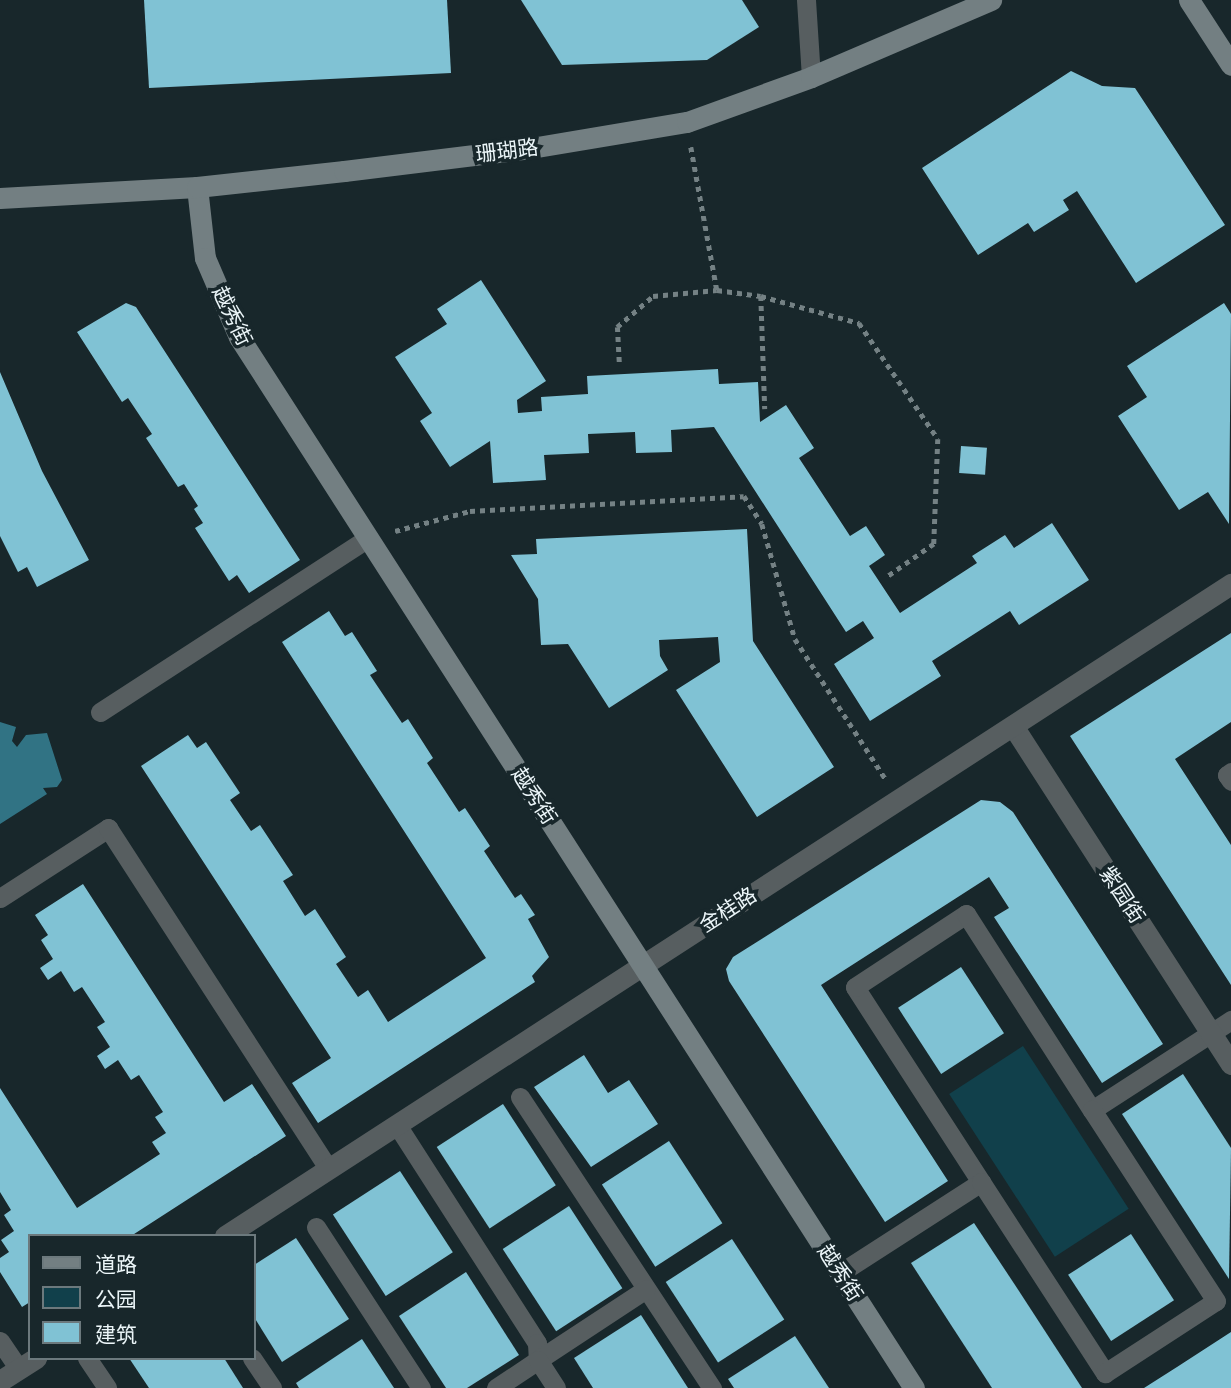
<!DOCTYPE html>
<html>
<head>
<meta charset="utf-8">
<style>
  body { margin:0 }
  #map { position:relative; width:1231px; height:1388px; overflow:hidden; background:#18272b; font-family:Helvetica,"Noto Sans SC",sans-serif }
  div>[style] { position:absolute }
  .green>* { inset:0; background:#11404b; transform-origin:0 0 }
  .water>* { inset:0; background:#317384 }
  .building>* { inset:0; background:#80c2d4; transform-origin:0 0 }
  .path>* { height:4.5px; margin-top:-2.25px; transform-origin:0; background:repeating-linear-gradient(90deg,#748184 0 5px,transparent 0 10px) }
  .lane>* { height:19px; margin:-9.5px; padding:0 9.5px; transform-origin:9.5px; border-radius:9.5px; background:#575e60 }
  .street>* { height:21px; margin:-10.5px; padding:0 10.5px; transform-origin:10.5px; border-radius:10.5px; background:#575e60 }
  .secondary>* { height:21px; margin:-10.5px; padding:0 10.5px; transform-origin:10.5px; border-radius:10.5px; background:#737f82 }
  span { translate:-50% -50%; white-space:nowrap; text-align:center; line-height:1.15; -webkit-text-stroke:7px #18272b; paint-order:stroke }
  .street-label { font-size:21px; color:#ebf5f8 }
  .legend { position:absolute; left:28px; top:1234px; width:228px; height:126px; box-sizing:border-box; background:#18272b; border:2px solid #6c797d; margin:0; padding:9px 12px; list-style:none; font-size:21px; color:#ebf5f8 }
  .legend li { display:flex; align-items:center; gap:14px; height:35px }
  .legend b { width:35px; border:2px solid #6c797d }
</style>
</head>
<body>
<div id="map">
  <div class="green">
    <div style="left:1023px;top:1046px;width:194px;height:88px;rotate:57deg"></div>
  </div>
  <div class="water">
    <div style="clip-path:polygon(0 722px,16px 727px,12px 741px,17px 747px,26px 735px,47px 733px,62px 780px,57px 787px,43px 788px,47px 794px,0 824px)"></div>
  </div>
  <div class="building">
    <div style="clip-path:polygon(144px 0,447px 0,451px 73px,149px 88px)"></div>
    <div style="clip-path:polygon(521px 0,742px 0,759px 27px,707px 60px,562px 65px)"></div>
    <div style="clip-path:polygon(1071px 71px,1102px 86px,1135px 88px,1225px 225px,1136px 283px,1077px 191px,1063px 200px,1069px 210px,1034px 232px,1028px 223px,978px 255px,922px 168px)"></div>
    <div style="clip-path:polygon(481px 280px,546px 381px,517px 400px,518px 413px,542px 411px,541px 397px,588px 394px,587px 376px,718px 369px,719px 384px,758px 382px,760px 422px,786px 405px,814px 448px,799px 458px,850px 536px,866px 526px,885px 555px,869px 566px,900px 613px,977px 563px,972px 556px,1005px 535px,1014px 548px,1052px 523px,1089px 580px,1019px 625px,1010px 611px,932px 661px,941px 676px,870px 721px,834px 664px,874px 638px,863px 621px,846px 632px,714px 427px,671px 430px,672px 452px,636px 453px,635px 432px,588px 434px,589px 453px,544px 455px,546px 480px,493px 483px,490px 441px,450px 467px,420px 421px,432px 413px,395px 357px,447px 324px,437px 309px)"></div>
    <div style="clip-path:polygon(126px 303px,136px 307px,300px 560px,249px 593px,237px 575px,229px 581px,195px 528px,203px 523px,194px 509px,198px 506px,184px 484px,178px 487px,146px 438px,152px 434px,128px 398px,122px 402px,77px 332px)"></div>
    <div style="clip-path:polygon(1224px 303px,1231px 314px,1229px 524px,1208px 492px,1179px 510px,1118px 416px,1147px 397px,1127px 366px)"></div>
    <div style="clip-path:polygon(0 372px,42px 471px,89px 560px,37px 587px,27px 567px,18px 572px,0 536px)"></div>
    <div style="left:961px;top:446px;width:26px;height:27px;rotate:4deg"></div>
    <div style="clip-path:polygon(747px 529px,753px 641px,834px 767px,757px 817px,676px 690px,720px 662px,718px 637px,659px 640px,660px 656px,668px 670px,609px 708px,568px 644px,541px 645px,538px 599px,511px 555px,537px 554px,536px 539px)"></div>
    <div style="clip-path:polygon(329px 611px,345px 636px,352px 632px,377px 671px,370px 675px,402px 723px,408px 719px,433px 758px,427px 763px,459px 812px,465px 808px,490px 846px,484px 851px,515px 898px,521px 894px,535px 915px,528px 919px,549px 957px,532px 976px,535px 982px,318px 1123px,292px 1083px,331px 1058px,141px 766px,188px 735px,197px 748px,206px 742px,240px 793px,230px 800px,251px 831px,260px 825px,293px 875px,283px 881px,305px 916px,315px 909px,346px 957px,336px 964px,358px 997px,368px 990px,388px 1022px,486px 958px,282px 642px)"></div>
    <div style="clip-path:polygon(1231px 633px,1231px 722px,1175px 759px,1231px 845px,1231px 985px,1070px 736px)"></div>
    <div style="clip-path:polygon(981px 800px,1000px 802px,1013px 812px,1163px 1044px,1102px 1083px,994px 917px,1009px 908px,989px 877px,821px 985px,948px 1181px,885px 1222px,729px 981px,726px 969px,733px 957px)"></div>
    <div style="clip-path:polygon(83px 884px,224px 1102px,252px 1084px,286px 1136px,131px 1236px,30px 1236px,30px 1302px,22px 1307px,0 1272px,0 1258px,9px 1252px,1px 1240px,14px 1231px,4px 1215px,11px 1210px,0 1192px,0 1088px,77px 1208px,160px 1154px,152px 1142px,166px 1133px,155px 1117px,163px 1112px,139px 1075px,131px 1080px,118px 1060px,105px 1069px,97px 1056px,110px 1047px,97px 1027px,105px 1022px,82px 987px,74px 992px,61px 971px,48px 980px,40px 968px,53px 959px,41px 940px,48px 935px,35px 915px)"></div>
    <div style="left:961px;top:967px;width:79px;height:75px;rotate:57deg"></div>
    <div style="clip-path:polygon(584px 1055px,608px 1093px,629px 1080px,658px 1124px,591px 1167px,534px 1087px)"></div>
    <div style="clip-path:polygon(1183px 1074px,1231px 1148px,1229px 1279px,1122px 1114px)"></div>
    <div style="left:503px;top:1104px;width:97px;height:79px;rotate:57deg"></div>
    <div style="left:669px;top:1141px;width:98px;height:80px;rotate:57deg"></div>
    <div style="left:400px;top:1171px;width:97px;height:80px;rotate:57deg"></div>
    <div style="left:569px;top:1206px;width:98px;height:79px;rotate:57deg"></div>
    <div style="clip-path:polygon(974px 1223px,1017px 1288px,1082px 1388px,992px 1388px,953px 1328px,911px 1263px)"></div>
    <div style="left:1131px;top:1234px;width:79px;height:75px;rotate:57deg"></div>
    <div style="clip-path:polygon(296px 1238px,349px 1319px,282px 1362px,254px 1317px,254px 1265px)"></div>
    <div style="left:732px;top:1239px;width:96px;height:79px;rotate:57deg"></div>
    <div style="clip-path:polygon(466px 1272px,519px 1355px,467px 1388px,446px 1388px,399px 1316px)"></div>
    <div style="clip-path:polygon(641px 1315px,688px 1388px,593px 1388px,574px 1358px)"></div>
    <div style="clip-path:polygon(1231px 1332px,1231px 1388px,1144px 1388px,1177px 1367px)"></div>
    <div style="clip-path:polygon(795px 1336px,829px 1388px,734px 1388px,728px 1379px)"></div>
    <div style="clip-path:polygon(362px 1339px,394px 1388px,299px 1388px,296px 1383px)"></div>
    <div style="clip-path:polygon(129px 1358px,224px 1358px,243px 1388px,149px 1388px)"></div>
  </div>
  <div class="path">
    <div style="left:691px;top:147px;width:145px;rotate:79.7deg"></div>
    <div style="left:761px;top:296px;width:113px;rotate:88deg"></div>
    <div style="left:619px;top:362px;width:35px;rotate:-93deg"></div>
    <div style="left:617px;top:327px;width:48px;rotate:-40.7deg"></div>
    <div style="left:653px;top:296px;width:64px;rotate:-5.4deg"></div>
    <div style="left:717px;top:290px;width:44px;rotate:7.8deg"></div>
    <div style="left:761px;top:296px;width:102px;rotate:15.4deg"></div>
    <div style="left:859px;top:323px;width:140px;rotate:55.7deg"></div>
    <div style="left:938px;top:439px;width:105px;rotate:92.2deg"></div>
    <div style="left:934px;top:544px;width:57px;rotate:144.9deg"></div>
    <div style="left:395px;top:531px;width:78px;rotate:-14.9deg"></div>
    <div style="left:470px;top:511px;width:274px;rotate:-3.1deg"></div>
    <div style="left:744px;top:496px;width:33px;rotate:57deg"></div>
    <div style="left:762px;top:524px;width:120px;rotate:74deg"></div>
    <div style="left:795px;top:639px;width:166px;rotate:57.1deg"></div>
  </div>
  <div class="lane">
    <div style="left:806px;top:0;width:77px;rotate:86.3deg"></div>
    <div style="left:100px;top:712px;width:320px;rotate:-33deg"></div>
    <div style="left:1231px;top:772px;width:5px;rotate:143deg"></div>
    <div style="left:1227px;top:775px;width:7px;rotate:56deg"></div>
    <div style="left:0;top:898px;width:129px;rotate:-32.9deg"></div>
    <div style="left:108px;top:828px;width:406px;rotate:57.1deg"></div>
    <div style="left:520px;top:1097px;width:349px;rotate:56.6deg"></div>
    <div style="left:397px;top:1125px;width:259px;rotate:57.3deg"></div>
    <div style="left:537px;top:1343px;width:17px;rotate:87deg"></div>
    <div style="left:538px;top:1360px;width:129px;rotate:-33.3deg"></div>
    <div style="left:981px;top:1182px;width:232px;rotate:-122.9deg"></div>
    <div style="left:855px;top:987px;width:133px;rotate:-33.3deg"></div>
    <div style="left:966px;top:914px;width:233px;rotate:57.3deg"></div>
    <div style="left:1092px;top:1110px;width:166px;rotate:-32.9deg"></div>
    <div style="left:316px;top:1227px;width:192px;rotate:56.9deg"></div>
    <div style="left:840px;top:1273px;width:168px;rotate:-32.8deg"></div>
    <div style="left:981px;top:1182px;width:228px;rotate:57deg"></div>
    <div style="left:1105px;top:1373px;width:132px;rotate:-33deg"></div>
    <div style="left:1216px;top:1301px;width:228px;rotate:-123deg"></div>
    <div style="left:0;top:1341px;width:34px;rotate:56deg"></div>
    <div style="left:87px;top:1358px;width:36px;rotate:56deg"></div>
    <div style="left:252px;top:1358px;width:36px;rotate:56deg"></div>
    <div style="left:496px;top:1388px;width:50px;rotate:-33.7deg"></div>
    <div style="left:538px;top:1360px;width:33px;rotate:57deg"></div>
  </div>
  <div class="street">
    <div style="left:1013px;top:726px;width:402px;rotate:57.2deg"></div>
    <div style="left:225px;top:1236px;width:1199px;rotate:-32.95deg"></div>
    <div style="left:0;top:1381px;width:43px;rotate:-32.6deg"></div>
  </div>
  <div class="secondary">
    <div style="left:1189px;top:0;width:77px;rotate:57.1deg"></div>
    <div style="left:197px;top:187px;width:71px;rotate:83.6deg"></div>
    <div style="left:205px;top:258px;width:86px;rotate:66.7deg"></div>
    <div style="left:239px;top:337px;width:1249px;rotate:57.29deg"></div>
    <div style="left:0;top:198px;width:197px;rotate:-3.2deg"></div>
    <div style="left:197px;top:187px;width:148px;rotate:-6.2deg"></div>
    <div style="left:344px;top:171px;width:188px;rotate:-7deg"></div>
    <div style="left:531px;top:148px;width:158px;rotate:-9.5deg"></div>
    <div style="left:687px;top:122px;width:132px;rotate:-19.9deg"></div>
    <div style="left:811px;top:77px;width:196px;rotate:-23.2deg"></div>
  </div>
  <div class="street-label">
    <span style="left:507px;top:151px;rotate:-7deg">珊瑚路</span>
    <span style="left:232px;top:316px;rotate:64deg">越秀街</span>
    <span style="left:534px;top:796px;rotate:57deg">越秀街</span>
    <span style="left:1122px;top:895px;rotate:57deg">紫园街</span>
    <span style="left:728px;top:910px;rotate:-33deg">金桂路</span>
    <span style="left:840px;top:1273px;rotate:57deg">越秀街</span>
  </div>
  <ul class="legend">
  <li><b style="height:9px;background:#737f82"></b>道路</li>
  <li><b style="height:19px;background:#11404b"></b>公园</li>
  <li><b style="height:19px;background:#80c2d4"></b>建筑</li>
  </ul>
</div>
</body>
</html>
